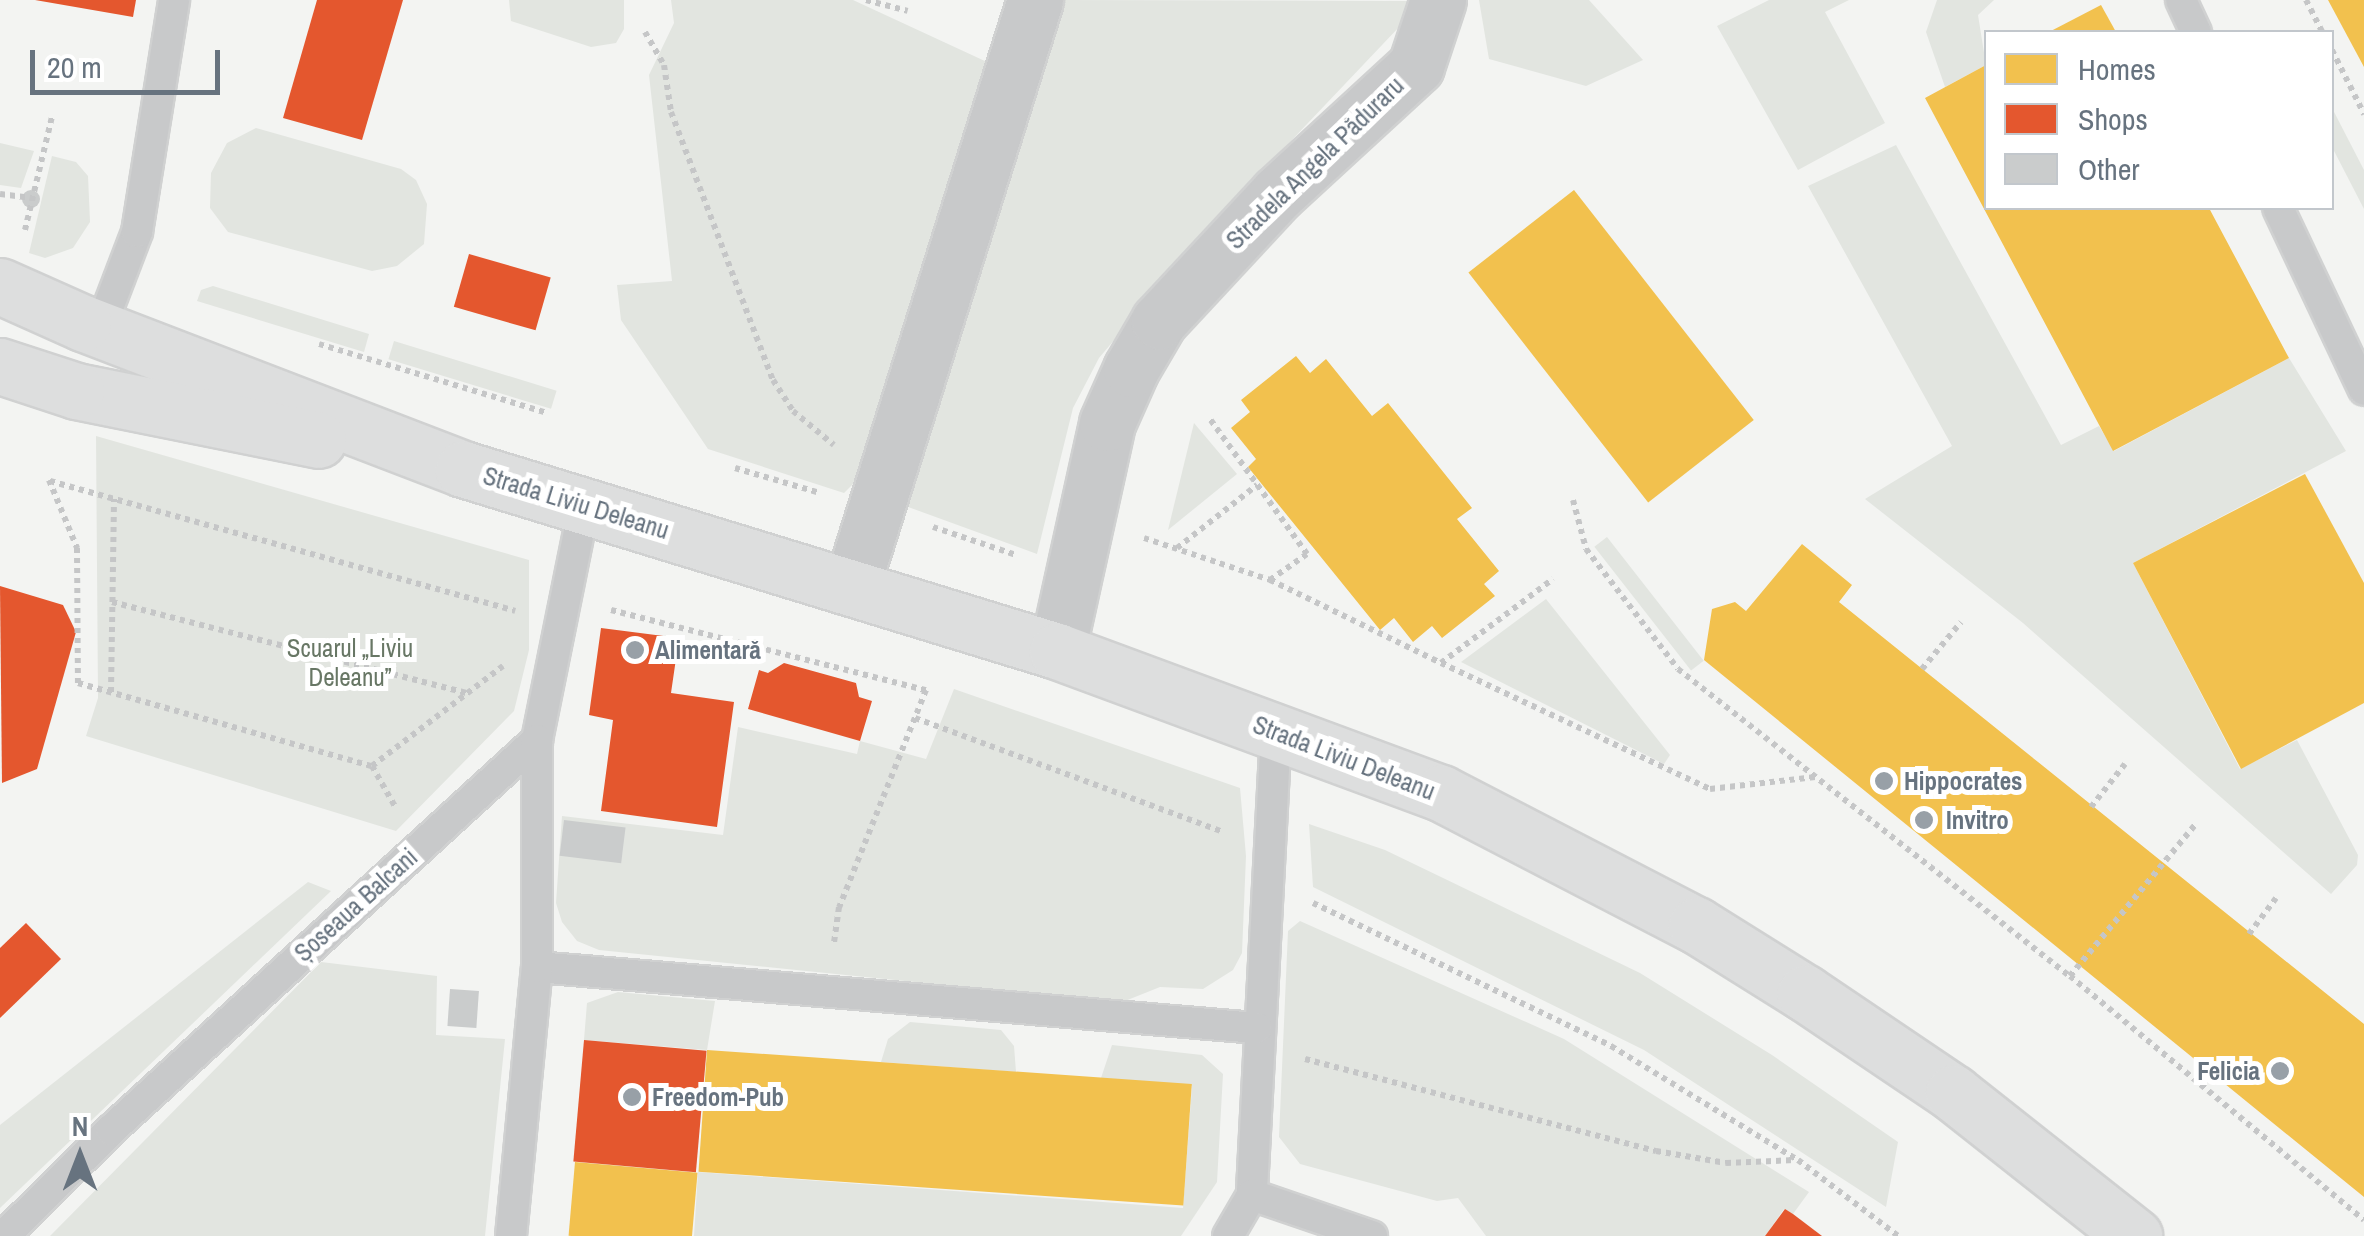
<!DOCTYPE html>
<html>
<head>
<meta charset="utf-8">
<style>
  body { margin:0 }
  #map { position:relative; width:2364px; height:1236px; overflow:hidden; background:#f3f4f2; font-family:"Archivo Narrow",sans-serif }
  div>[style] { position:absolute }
  .green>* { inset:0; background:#e2e5e0; transform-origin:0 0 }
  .homes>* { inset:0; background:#f2c14e; transform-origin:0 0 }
  .shops>* { inset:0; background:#e4572e; transform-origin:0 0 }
  .building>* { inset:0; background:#cacccc; transform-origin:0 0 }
  .round { border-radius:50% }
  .path>* { height:6px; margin-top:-3px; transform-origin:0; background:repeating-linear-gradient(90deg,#c5c6c7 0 5px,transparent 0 10px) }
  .roads { filter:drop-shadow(2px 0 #d0d1d1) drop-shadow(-2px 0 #d0d1d1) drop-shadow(0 2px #d0d1d1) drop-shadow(0 -2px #d0d1d1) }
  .lane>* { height:30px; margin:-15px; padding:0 15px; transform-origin:15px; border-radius:15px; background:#c8c9ca }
  .street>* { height:55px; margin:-27.5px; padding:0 27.5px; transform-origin:27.5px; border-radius:27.5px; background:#c8c9ca }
  .secondary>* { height:55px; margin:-27.5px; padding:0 27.5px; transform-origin:27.5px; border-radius:27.5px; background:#dddede }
  .highway>* { height:55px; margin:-27.5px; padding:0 27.5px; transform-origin:27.5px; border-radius:27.5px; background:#dddede }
  .dots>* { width:28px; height:28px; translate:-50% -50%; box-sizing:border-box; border:5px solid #fff; border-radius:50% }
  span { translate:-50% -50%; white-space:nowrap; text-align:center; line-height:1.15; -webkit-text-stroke:10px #fff; paint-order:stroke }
  .street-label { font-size:25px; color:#67737f }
  .park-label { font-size:25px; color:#687765 }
  .poi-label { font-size:25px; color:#67737f; font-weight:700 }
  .left { translate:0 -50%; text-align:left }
  .right { translate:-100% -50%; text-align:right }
  .legend { position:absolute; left:1984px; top:30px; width:350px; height:180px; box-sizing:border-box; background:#fff; border:2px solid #c2c7cc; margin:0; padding:12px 18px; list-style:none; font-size:30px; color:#67737f }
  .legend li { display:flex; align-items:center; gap:20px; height:50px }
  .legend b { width:50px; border:2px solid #c2c7cc }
  .north { position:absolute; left:30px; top:1106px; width:100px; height:100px; -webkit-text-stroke:8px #fff; paint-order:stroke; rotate:0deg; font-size:28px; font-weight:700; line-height:40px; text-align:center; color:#67737f }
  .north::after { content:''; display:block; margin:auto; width:35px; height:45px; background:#67737f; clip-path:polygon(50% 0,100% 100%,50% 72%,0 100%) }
  .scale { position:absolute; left:30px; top:50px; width:190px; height:45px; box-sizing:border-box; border:5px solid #67737f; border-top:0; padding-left:12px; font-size:30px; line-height:35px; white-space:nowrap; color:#67737f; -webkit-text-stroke:8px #fff; paint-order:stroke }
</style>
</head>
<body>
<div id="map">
  <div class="green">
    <div style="clip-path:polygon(509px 0,624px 0,624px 29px,616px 43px,591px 47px,511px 21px)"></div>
    <div style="clip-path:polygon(671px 0,853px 0,987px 62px,859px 478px,844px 493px,708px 449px,621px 320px,617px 285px,672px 281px,649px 75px,674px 23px)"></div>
    <div style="clip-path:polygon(1064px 0,1408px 1px,1401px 25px,1213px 223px,1099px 358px,1073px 408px,1037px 554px,900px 504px)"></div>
    <div style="clip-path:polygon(1479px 0,1589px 0,1643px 60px,1586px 86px,1489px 59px)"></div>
    <div style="clip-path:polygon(1769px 0,1849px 0,1825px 12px,1885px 123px,1798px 170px,1717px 26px)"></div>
    <div style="clip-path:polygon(1937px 0,1994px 0,1978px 15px,1986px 65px,1945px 87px,1926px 32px)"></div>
    <div style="clip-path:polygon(2332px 108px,2364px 170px,2364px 209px,2332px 147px)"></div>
    <div style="clip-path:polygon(256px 128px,401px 169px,416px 180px,427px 204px,424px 244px,397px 266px,372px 271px,228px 232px,210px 208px,211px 173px,227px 143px)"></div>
    <div style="clip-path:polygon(0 143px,34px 151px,21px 188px,0 185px)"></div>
    <div style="clip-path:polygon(1896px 145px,2061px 445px,2099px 426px,2114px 451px,2289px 358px,2346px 451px,2133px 563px,2240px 769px,2297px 740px,2358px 855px,2357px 865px,2331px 894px,2023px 623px,1865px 499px,1952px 446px,1808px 186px)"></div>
    <div style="clip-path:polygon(52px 156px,76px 162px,88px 176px,90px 222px,73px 248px,45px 258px,29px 253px)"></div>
    <div style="clip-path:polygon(213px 286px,369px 334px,364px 352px,197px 301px,201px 290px)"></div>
    <div style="left:394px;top:341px;width:170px;height:19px;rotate:17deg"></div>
    <div style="clip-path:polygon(1194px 423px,1237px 474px,1168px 530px)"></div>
    <div style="clip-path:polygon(96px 436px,529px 560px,529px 650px,514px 711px,396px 831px,86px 736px,98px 698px)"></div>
    <div style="left:1607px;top:537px;width:157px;height:16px;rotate:52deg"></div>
    <div style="clip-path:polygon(1546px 599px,1670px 755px,1664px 764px,1461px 662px)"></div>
    <div style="clip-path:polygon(954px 689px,1240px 788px,1246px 856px,1242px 953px,1233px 970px,1203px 989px,1160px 987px,1120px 1003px,599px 950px,577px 941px,562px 922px,556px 903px,562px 816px,723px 835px,738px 727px,857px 754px,860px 741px,926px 759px)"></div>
    <div style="clip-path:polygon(1309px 824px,1385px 850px,1640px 973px,1772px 1055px,1898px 1142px,1886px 1207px,1644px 1050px,1313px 887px)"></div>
    <div style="clip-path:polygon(308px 882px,331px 891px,0 1208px,0 1125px)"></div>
    <div style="clip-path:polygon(1300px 921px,1564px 1039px,1809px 1192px,1793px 1214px,1784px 1209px,1765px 1236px,1486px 1236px,1458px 1198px,1437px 1201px,1300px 1164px,1279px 1137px,1288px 931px)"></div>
    <div style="clip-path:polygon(321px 962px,437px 976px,436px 1035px,505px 1039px,485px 1236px,50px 1236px)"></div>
    <div style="clip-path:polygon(618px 992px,715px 1001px,707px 1050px,584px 1040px,587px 1003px)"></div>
    <div style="clip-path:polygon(910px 1022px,1001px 1030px,1014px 1046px,1016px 1072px,881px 1062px,888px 1039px)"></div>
    <div style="clip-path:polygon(1112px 1045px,1202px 1055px,1223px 1074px,1217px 1182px,1181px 1236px,694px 1236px,698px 1172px,1183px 1208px,1192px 1086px,1101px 1078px)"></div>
  </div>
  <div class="homes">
    <div style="clip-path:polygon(2328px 0,2364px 0,2364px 67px)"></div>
    <div style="clip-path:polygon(2101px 5px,2116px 32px,2049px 32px)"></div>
    <div style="clip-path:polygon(1986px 65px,1986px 208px,2209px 208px,2289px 358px,2113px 451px,1925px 98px)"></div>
    <div style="left:1574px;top:190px;width:292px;height:134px;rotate:52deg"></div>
    <div style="clip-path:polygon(1296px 356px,1310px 373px,1326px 359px,1372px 416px,1388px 403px,1472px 508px,1457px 519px,1499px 571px,1484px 584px,1495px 596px,1442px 638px,1432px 626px,1413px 642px,1394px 618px,1380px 630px,1248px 467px,1256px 459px,1231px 428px,1250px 412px,1241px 400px)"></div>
    <div style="clip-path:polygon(2305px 474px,2364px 583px,2364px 703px,2241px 769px,2133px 563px)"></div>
    <div style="clip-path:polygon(1802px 544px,1852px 585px,1839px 602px,2364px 1024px,2364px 1197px,1704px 660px,1712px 609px,1735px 602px,1746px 611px)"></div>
    <div style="left:707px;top:1050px;width:486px;height:122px;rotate:4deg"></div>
    <div style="left:575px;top:1162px;width:123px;height:74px;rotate:5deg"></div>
  </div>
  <div class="shops">
    <div style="clip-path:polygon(35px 0,136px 0,133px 17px)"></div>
    <div style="clip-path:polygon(317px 0,403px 0,362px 140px,283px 118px)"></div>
    <div style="left:469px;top:254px;width:85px;height:55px;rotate:16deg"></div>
    <div style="clip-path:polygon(0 586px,63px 605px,76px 632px,37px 769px,2px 783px)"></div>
    <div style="clip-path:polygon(601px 628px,679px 638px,671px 693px,734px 702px,717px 827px,601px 811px,613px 720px,589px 715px)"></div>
    <div style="clip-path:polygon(784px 663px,856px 683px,859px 697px,872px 701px,860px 741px,748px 709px,759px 670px,768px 673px)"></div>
    <div style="clip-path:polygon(26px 923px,61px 959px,0 1018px,0 948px)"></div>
    <div style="left:584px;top:1040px;width:123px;height:122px;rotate:5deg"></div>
    <div style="clip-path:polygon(1785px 1209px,1793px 1214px,1822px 1236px,1765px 1236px)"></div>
  </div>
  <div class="building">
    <div class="round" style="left:22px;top:190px;width:18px;height:18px"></div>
    <div style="left:564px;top:820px;width:62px;height:36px;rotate:7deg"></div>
    <div style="left:450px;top:989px;width:29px;height:37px;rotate:4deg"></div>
  </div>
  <div class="path">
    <div style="left:866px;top:0;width:43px;rotate:14.7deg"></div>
    <div style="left:2306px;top:0;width:36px;rotate:63deg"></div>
    <div style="left:645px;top:32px;width:38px;rotate:60deg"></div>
    <div style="left:664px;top:65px;width:48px;rotate:81.5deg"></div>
    <div style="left:671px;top:112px;width:287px;rotate:69.2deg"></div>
    <div style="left:773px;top:380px;width:37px;rotate:57deg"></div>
    <div style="left:793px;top:411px;width:53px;rotate:39.7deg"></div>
    <div style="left:2332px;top:50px;width:72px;rotate:63.4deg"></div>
    <div style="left:0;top:194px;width:32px;rotate:7deg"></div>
    <div style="left:25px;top:230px;width:116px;rotate:-76.6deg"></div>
    <div style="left:319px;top:344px;width:238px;rotate:16.8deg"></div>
    <div style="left:735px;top:468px;width:89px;rotate:16.4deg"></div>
    <div style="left:49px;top:480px;width:74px;rotate:67.6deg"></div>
    <div style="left:77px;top:548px;width:135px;rotate:89.6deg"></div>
    <div style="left:78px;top:683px;width:305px;rotate:15.8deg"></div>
    <div style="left:372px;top:766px;width:165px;rotate:-37.4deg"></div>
    <div style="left:50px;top:481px;width:483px;rotate:15.6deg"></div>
    <div style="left:1573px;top:500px;width:51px;rotate:75.1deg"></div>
    <div style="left:1586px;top:549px;width:151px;rotate:52.5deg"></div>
    <div style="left:1678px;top:669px;width:498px;rotate:38.1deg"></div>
    <div style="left:2070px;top:976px;width:382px;rotate:39.7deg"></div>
    <div style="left:933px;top:527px;width:88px;rotate:18.6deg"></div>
    <div style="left:1144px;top:538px;width:133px;rotate:18.4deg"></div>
    <div style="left:1270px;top:580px;width:45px;rotate:-35.1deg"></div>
    <div style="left:1307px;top:554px;width:166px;rotate:-125.7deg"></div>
    <div style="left:1177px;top:548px;width:102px;rotate:-38.2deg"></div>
    <div style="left:1270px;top:580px;width:190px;rotate:25.9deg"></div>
    <div style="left:1441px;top:663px;width:140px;rotate:-36.9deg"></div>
    <div style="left:112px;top:602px;width:366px;rotate:14.4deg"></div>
    <div style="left:611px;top:610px;width:325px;rotate:14.3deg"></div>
    <div style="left:926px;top:690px;width:234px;rotate:111.8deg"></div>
    <div style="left:839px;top:907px;width:37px;rotate:98deg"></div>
    <div style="left:1441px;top:663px;width:297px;rotate:25.1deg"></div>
    <div style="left:1710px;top:789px;width:106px;rotate:-6.5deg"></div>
    <div style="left:1922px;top:669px;width:61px;rotate:-50.3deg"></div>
    <div style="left:111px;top:692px;width:193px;rotate:-89.1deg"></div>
    <div style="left:915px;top:718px;width:328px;rotate:20.3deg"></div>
    <div style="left:372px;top:766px;width:48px;rotate:60.3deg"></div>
    <div style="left:2091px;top:807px;width:55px;rotate:-51.7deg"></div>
    <div style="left:1313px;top:903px;width:331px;rotate:25.6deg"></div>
    <div style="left:1611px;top:1046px;width:219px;rotate:31.4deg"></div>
    <div style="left:1798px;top:1160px;width:126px;rotate:37.2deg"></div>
    <div style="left:2249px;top:934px;width:45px;rotate:-53.1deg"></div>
    <div style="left:2070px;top:976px;width:196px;rotate:-50.4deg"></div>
    <div style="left:1305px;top:1059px;width:363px;rotate:14.7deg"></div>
    <div style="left:1656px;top:1151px;width:71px;rotate:9.7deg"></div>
    <div style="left:1726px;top:1163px;width:69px;rotate:-2.5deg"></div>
  </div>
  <div class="roads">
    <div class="lane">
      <div style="left:2181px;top:0;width:35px;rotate:65deg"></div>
      <div style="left:2278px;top:208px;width:201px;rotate:64.7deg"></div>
      <div style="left:100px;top:329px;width:104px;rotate:-69.1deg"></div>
      <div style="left:137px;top:232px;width:235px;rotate:-80.9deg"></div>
      <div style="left:1276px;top:732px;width:464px;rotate:93deg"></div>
      <div style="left:1252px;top:1195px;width:127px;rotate:18.9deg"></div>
      <div style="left:537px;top:967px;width:722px;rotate:4.85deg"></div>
      <div style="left:4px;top:1236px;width:151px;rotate:-44.7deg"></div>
      <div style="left:111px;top:1130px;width:578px;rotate:-42.47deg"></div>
      <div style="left:537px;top:740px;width:239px;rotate:-78.6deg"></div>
      <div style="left:511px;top:1236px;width:270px;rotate:-84.5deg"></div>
      <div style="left:537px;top:967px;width:227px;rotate:-90deg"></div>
      <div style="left:1228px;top:1236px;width:48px;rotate:-59.7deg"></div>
    </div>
    <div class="street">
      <div style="left:851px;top:588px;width:616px;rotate:-72.62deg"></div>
      <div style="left:1057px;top:651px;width:233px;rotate:-77.6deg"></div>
      <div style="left:1107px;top:423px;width:59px;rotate:-66deg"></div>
      <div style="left:1131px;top:369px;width:56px;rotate:-59.7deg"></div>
      <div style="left:1159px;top:321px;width:173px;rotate:-47.1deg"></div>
      <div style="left:1277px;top:194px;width:189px;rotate:-42.6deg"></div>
      <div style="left:1416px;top:66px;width:70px;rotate:-71.6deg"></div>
    </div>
    <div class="secondary">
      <div style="left:83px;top:323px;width:407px;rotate:21deg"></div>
      <div style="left:463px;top:469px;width:621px;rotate:17.03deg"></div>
      <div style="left:1057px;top:651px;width:409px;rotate:20.3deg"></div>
      <div style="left:1441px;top:793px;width:287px;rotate:27.4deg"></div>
      <div style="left:1696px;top:925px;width:128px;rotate:32deg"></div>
      <div style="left:1805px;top:993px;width:179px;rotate:34deg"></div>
      <div style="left:1953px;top:1093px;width:231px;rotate:38.3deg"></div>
      <div style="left:76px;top:391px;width:247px;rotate:11.4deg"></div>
    </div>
    <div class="highway">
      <div style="left:0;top:286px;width:91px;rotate:24deg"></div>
      <div style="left:0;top:366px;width:80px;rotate:18.2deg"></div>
    </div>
  </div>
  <div class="dots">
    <div style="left:635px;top:650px;background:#98a0a7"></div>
    <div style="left:1884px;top:781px;background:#98a0a7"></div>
    <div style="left:1924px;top:820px;background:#98a0a7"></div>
    <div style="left:2280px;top:1071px;background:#98a0a7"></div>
    <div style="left:632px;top:1097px;background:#98a0a7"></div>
  </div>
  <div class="street-label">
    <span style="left:1315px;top:163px;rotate:-44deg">Stradela Angela Păduraru</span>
    <span style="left:576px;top:503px;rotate:17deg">Strada Liviu Deleanu</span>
    <span style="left:1344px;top:758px;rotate:21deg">Strada Liviu Deleanu</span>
    <span style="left:356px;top:905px;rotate:-42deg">Șoseaua Balcani</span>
  </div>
  <div class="park-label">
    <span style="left:350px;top:663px">Scuarul „Liviu<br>Deleanu”</span>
  </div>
  <div class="poi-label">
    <span class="left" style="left:655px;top:650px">Alimentară</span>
    <span class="left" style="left:1904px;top:781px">Hippocrates</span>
    <span class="left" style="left:1946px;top:820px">Invitro</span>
    <span class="right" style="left:2260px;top:1071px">Felicia</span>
    <span class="left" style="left:652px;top:1097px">Freedom-Pub</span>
  </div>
  <ul class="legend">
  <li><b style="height:28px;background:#f2c14e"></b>Homes</li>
  <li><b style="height:28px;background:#e4572e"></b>Shops</li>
  <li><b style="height:28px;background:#cacccc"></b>Other</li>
  </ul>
  <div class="north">N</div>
  <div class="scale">20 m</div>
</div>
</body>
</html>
